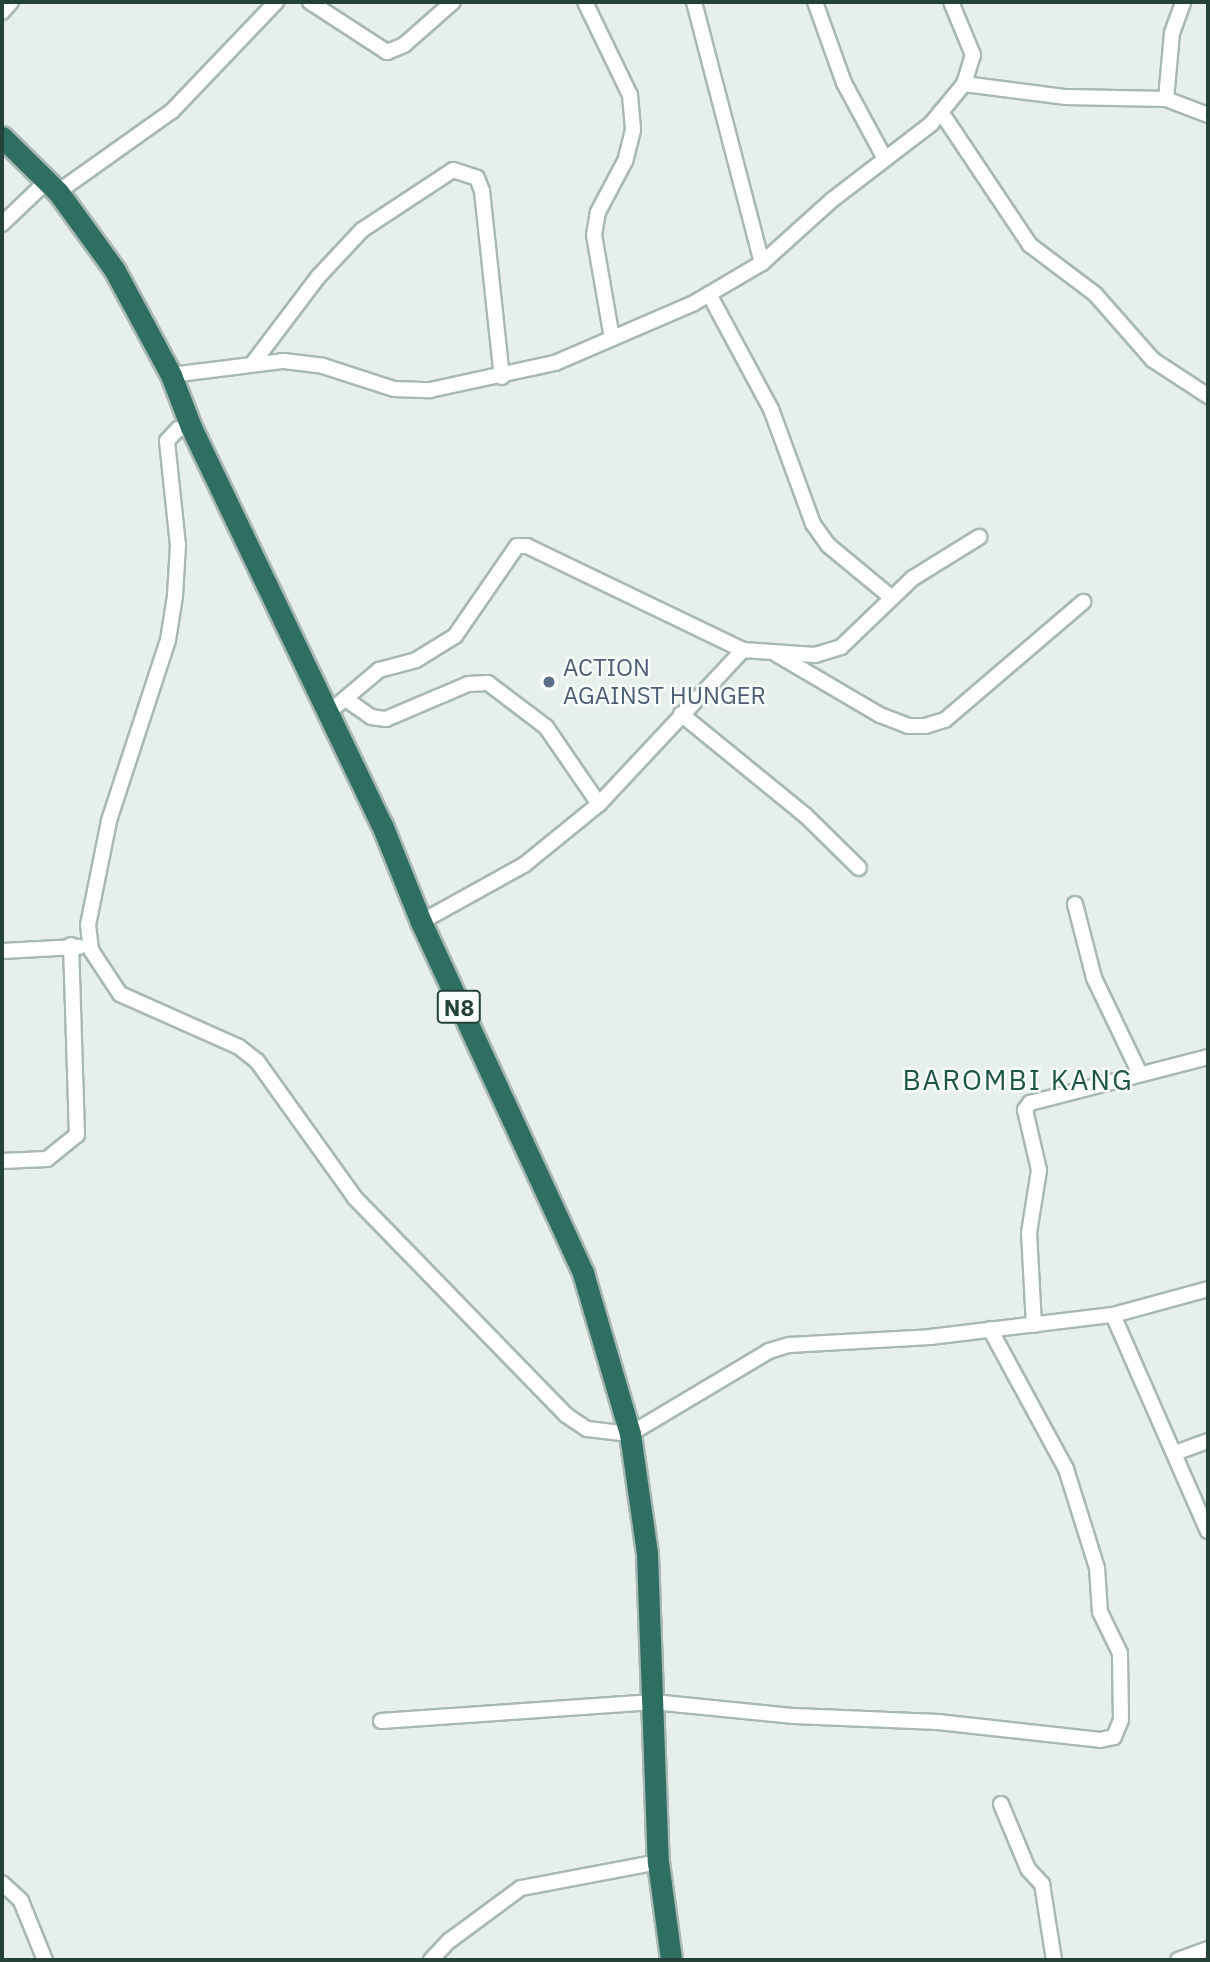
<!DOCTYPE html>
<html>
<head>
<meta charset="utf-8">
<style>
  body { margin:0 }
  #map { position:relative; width:1210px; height:1962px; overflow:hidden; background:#e6efeb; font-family:"IBM Plex Sans",sans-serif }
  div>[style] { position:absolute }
  .roads { filter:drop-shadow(2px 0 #a8b8b2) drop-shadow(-2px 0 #a8b8b2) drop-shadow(0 2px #a8b8b2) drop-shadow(0 -2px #a8b8b2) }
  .minor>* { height:14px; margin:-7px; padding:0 7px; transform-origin:7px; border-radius:7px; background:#fff }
  .highway>* { height:21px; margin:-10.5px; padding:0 10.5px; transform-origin:10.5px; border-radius:10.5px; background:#2f6f62 }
  .dots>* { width:19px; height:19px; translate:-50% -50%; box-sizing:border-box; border:4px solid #f7fbf9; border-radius:50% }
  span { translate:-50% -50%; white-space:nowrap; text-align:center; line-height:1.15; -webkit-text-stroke:5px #f7fbf9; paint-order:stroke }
  .shield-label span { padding:2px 5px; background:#f7fbf9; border:2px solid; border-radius:5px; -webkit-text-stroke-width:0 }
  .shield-label { font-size:23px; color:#24423a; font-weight:700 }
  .service-label { font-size:24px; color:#4e5e75 }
  .left { translate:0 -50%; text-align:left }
  .quarter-label { font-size:28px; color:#1f5548; letter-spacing:2px }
  .frame { position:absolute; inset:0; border:4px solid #24423a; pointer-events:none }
</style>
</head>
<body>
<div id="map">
  <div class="roads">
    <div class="minor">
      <div style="left:310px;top:2px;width:92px;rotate:33deg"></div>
      <div style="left:387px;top:52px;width:18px;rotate:-22deg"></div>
      <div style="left:404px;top:45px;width:65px;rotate:-41.3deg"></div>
      <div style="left:585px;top:2px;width:103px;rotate:64.2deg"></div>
      <div style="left:630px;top:95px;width:35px;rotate:85deg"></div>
      <div style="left:633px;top:130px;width:32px;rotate:104deg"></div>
      <div style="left:625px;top:161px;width:58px;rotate:117.9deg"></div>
      <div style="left:598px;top:212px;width:23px;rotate:100deg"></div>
      <div style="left:594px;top:235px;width:105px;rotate:80.1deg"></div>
      <div style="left:694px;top:2px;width:270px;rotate:75.4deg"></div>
      <div style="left:815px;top:2px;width:86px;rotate:70.3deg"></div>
      <div style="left:844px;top:83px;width:84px;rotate:61.6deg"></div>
      <div style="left:2px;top:12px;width:13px;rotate:-48deg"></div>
      <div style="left:964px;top:84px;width:103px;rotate:7.3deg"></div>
      <div style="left:1066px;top:97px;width:100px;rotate:1.1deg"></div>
      <div style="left:1166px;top:99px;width:45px;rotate:20.9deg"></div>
      <div style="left:1166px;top:99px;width:66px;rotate:-84.8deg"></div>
      <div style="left:1172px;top:33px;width:33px;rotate:-70deg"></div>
      <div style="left:941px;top:112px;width:160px;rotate:56.2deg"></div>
      <div style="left:1030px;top:245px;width:81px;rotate:37deg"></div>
      <div style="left:1095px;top:294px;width:88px;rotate:48.7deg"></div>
      <div style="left:1153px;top:360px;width:66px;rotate:33.2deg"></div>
      <div style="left:58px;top:192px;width:140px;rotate:-35.4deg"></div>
      <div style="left:172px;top:111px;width:151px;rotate:-46.3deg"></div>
      <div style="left:2px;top:224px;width:61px;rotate:-43.7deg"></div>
      <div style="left:709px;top:294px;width:131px;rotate:61.7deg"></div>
      <div style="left:771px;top:409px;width:122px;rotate:69.9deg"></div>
      <div style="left:813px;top:524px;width:26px;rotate:54deg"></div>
      <div style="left:828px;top:545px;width:83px;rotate:39.6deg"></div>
      <div style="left:253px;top:363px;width:108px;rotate:-52.9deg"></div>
      <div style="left:318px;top:277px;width:64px;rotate:-46.9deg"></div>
      <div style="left:362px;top:230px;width:109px;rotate:-33.4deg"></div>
      <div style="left:453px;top:170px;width:25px;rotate:18deg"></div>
      <div style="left:477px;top:178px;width:14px;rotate:69deg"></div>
      <div style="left:482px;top:191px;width:187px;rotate:83.9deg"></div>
      <div style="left:171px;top:375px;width:114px;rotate:-7.1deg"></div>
      <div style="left:284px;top:361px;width:39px;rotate:7deg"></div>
      <div style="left:323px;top:366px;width:75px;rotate:17.9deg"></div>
      <div style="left:394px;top:389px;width:36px;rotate:2deg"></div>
      <div style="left:430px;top:390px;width:128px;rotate:-12.2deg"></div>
      <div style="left:555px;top:363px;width:151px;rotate:-23.3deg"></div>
      <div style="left:694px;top:303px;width:79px;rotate:-30.5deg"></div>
      <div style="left:762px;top:263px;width:94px;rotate:-42deg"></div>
      <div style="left:832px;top:200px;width:125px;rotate:-37.5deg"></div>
      <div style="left:931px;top:124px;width:52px;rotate:-50.5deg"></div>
      <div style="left:964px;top:84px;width:30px;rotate:-73deg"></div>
      <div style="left:973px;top:55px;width:57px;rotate:-112.5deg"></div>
      <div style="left:191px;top:427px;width:13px;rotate:171deg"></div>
      <div style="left:178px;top:429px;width:16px;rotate:133deg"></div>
      <div style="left:167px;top:441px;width:105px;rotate:84deg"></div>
      <div style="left:178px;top:545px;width:51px;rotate:93.4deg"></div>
      <div style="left:175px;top:596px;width:45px;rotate:99deg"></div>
      <div style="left:168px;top:640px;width:190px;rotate:108.1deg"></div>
      <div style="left:109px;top:821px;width:106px;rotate:101.4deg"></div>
      <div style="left:88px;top:925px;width:25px;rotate:83deg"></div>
      <div style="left:91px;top:950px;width:53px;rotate:56.6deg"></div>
      <div style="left:120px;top:994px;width:130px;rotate:24deg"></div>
      <div style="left:239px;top:1047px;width:23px;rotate:38deg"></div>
      <div style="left:257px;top:1061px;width:168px;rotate:54.4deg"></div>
      <div style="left:355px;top:1198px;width:303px;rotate:45.8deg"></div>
      <div style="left:566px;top:1415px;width:25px;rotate:34deg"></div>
      <div style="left:587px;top:1429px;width:43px;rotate:6.6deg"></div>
      <div style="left:630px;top:1434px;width:162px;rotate:-30.8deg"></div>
      <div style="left:769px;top:1351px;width:21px;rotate:-17deg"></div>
      <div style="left:789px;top:1345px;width:141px;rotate:-3.2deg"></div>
      <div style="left:930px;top:1337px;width:184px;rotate:-6.9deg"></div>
      <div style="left:1113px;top:1315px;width:98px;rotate:-15.3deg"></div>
      <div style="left:776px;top:654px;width:121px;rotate:30.4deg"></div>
      <div style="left:880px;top:715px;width:30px;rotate:21deg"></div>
      <div style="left:908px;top:726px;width:17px"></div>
      <div style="left:925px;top:726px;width:21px;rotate:-17deg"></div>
      <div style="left:945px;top:720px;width:182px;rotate:-40.5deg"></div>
      <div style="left:347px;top:700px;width:29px;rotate:35deg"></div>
      <div style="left:371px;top:717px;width:15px;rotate:8deg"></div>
      <div style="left:386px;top:719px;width:89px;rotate:-23.1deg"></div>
      <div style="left:468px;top:684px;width:20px;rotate:-3deg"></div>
      <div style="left:488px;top:683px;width:73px;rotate:37.2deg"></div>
      <div style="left:546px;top:727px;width:93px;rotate:55.5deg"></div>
      <div style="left:328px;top:713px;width:67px;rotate:-40.1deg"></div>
      <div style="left:379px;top:670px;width:38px;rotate:-15deg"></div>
      <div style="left:416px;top:660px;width:46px;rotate:-31.6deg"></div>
      <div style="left:455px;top:636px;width:109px;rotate:-55.4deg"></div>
      <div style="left:517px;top:546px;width:10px"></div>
      <div style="left:527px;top:546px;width:240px;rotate:25.7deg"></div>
      <div style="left:681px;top:714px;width:161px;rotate:39.2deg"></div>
      <div style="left:806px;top:816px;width:74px;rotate:44.5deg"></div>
      <div style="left:1075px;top:904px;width:76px;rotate:75.6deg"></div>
      <div style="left:1094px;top:978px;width:106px;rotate:64.4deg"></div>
      <div style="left:421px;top:922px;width:118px;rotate:-29deg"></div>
      <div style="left:524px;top:865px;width:97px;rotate:-39.1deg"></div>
      <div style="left:599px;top:804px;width:211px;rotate:-46.9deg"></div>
      <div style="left:743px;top:650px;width:72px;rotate:4deg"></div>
      <div style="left:815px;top:655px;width:27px;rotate:-17deg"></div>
      <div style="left:841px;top:647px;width:100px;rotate:-43.8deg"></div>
      <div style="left:913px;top:578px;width:78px;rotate:-31.8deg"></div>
      <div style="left:2px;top:951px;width:77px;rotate:-3deg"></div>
      <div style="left:2px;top:1161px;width:45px;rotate:-2.5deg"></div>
      <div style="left:47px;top:1159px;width:38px;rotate:-39deg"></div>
      <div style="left:77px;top:1135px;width:190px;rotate:-91.8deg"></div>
      <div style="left:1113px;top:1315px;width:236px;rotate:66.3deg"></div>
      <div style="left:1034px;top:1325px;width:92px;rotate:-93.1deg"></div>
      <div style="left:1029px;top:1233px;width:64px;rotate:-81deg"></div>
      <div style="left:1039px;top:1170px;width:62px;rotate:-103.1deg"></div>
      <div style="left:1025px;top:1110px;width:9px;rotate:-54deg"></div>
      <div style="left:1030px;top:1103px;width:184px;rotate:-14.5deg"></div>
      <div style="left:1175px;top:1453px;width:35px;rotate:-20deg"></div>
      <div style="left:381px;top:1721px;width:273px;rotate:-4deg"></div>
      <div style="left:653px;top:1702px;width:142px;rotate:5.7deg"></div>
      <div style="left:794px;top:1716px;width:144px;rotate:2.4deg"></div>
      <div style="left:938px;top:1722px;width:163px;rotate:6.3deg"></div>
      <div style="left:1100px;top:1740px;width:14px;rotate:-12deg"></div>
      <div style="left:1114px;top:1737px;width:18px;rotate:-68deg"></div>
      <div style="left:1121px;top:1720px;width:67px;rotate:-90.9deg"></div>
      <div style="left:1120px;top:1653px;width:46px;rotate:-116deg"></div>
      <div style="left:1100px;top:1612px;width:44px;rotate:-93.9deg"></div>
      <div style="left:1097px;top:1568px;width:104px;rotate:-107.4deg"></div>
      <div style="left:1066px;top:1469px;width:159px;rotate:-118.5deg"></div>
      <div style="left:1001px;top:1804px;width:70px;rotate:67.4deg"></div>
      <div style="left:1028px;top:1869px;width:21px;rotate:47deg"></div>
      <div style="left:1042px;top:1884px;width:77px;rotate:81deg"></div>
      <div style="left:2px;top:1883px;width:26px;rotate:43deg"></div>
      <div style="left:21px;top:1901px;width:64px;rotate:67.9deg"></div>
      <div style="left:431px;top:1960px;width:26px;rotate:-47deg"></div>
      <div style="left:449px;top:1941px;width:89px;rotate:-36.4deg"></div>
      <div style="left:521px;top:1888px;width:139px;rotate:-10.7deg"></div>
      <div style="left:1178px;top:1960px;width:32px;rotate:-20deg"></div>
    </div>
    <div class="highway">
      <div style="left:2px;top:137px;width:78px;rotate:44.5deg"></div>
      <div style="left:58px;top:192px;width:95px;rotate:54deg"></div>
      <div style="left:114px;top:269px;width:120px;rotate:61.7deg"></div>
      <div style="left:171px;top:375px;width:56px;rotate:69deg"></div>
      <div style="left:191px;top:427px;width:441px;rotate:64.4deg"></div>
      <div style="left:382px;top:825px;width:105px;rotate:68.1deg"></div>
      <div style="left:421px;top:922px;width:387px;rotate:65.2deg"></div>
      <div style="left:583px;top:1273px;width:168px;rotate:73.7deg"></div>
      <div style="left:630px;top:1434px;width:121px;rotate:81.9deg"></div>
      <div style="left:647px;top:1554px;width:308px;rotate:88deg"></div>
      <div style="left:658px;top:1862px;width:99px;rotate:82.4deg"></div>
    </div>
  </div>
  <div class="dots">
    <div style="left:549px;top:682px;background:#5c6f8a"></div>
  </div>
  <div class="shield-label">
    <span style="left:459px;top:1007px">N8</span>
  </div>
  <div class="service-label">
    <span class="left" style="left:563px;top:682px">ACTION<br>AGAINST HUNGER</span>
  </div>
  <div class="quarter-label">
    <span style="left:1018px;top:1080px">BAROMBI KANG</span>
  </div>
  <div class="frame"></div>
</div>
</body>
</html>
